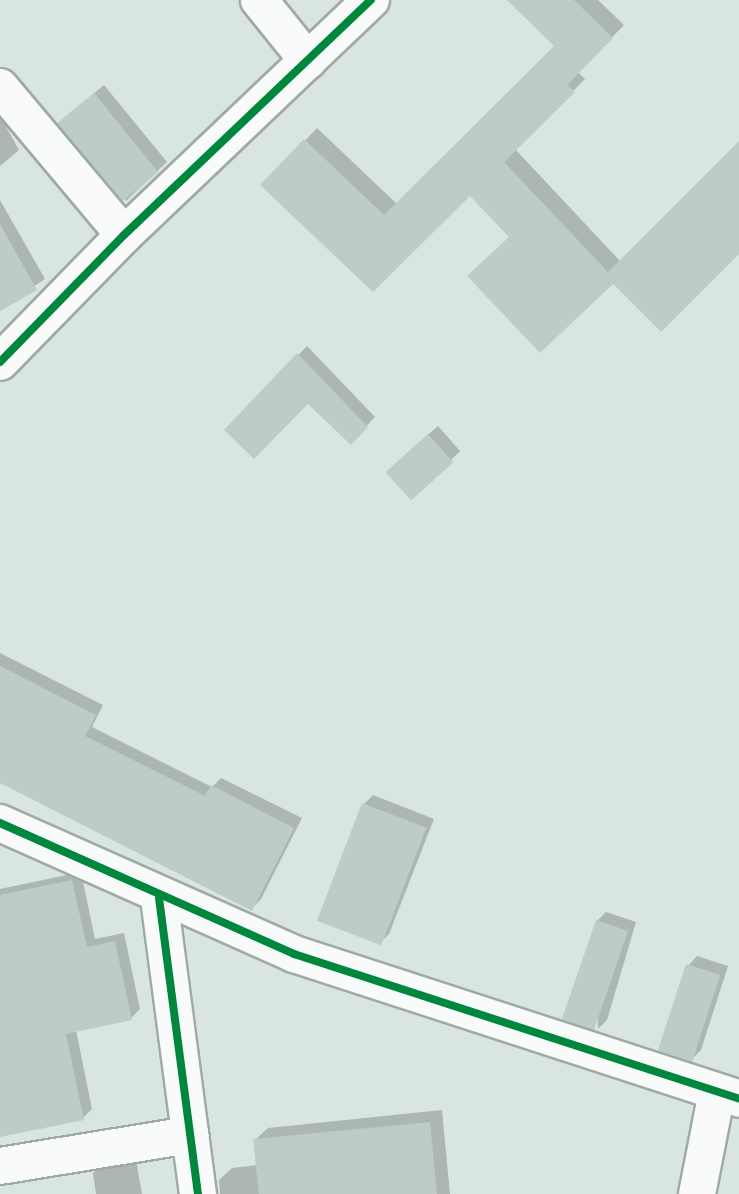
<!DOCTYPE html>
<html>
<head>
<meta charset="utf-8">
<style>
  body { margin:0 }
  #map { position:relative; width:739px; height:1194px; overflow:hidden; background:#d9e5df; font-family:"Space Grotesk",sans-serif }
  div>[style] { position:absolute }
  .shadow>* { inset:0; background:#0003 }
  .building>* { inset:0; background:#bdccc8; transform-origin:0 0 }
  .roads { filter:drop-shadow(2px 0 #a0aaa5) drop-shadow(-2px 0 #a0aaa5) drop-shadow(0 2px #a0aaa5) drop-shadow(0 -2px #a0aaa5) }
  .minor>* { height:36px; margin:-18px; padding:0 18px; transform-origin:18px; border-radius:18px; background:#f9fbfa }
  .cycleway>* { height:8px; margin:-4px; padding:0 4px; transform-origin:4px; border-radius:4px; background:#00873e }
  span { translate:-50% -50%; white-space:nowrap; text-align:center; line-height:1.15; -webkit-text-stroke:6px #fff; paint-order:stroke }
</style>
</head>
<body>
<div id="map">
  <div class="shadow">
    <div style="clip-path:polygon(510px 0,598px 0,624px 25px,578px 72px,585px 79px,515px 149px,621px 262px,739px 144px,739px 252px,614px 282px,511px 237px,470px 193px,373px 290px,263px 185px,317px 128px,397px 204px,557px 46px)"></div>
    <div style="clip-path:polygon(104px 85px,167px 162px,126px 201px,69px 114px)"></div>
    <div style="clip-path:polygon(0 116px,19px 150px,0 166px)"></div>
    <div style="clip-path:polygon(0 200px,45px 279px,4px 306px,0 300px)"></div>
    <div style="clip-path:polygon(307px 346px,375px 417px,351px 442px,308px 401px,227px 430px)"></div>
    <div style="clip-path:polygon(438px 426px,460px 451px,451px 460px,397px 462px)"></div>
    <div style="clip-path:polygon(0 653px,103px 705px,92px 727px,212px 787px,221px 778px,302px 818px,261px 899px,252px 908px,0 781px)"></div>
    <div style="clip-path:polygon(373px 795px,434px 819px,389px 934px,380px 943px,321px 920px,364px 804px)"></div>
    <div style="clip-path:polygon(81px 872px,95px 939px,124px 933px,140px 1009px,131px 1018px,76px 1030px,92px 1109px,83px 1118px,0 1134px,0 889px)"></div>
    <div style="clip-path:polygon(606px 912px,636px 922px,607px 1020px,598px 1029px,597px 921px)"></div>
    <div style="clip-path:polygon(697px 956px,728px 966px,701px 1050px,692px 1059px,688px 966px)"></div>
    <div style="clip-path:polygon(442px 1110px,450px 1194px,220px 1194px,219px 1180px,232px 1168px,258px 1165px,255px 1140px,268px 1128px)"></div>
    <div style="clip-path:polygon(136px 1160px,142px 1194px,96px 1194px,93px 1173px,100px 1166px)"></div>
  </div>
  <div class="building">
    <div style="clip-path:polygon(507px 0,574px 0,613px 38px,567px 85px,575px 92px,504px 162px,608px 272px,739px 141px,739px 254px,661px 332px,613px 284px,540px 353px,467px 276px,509px 237px,470px 196px,373px 292px,260px 185px,304px 139px,384px 215px,554px 46px)"></div>
    <div style="left:94px;top:93px;width:102px;height:48px;rotate:51deg"></div>
    <div style="clip-path:polygon(0 224px,37px 290px,0 311px)"></div>
    <div style="clip-path:polygon(297px 353px,368px 427px,351px 445px,308px 404px,254px 459px,224px 430px)"></div>
    <div style="left:428px;top:434px;width:38px;height:57px;rotate:48deg"></div>
    <div style="clip-path:polygon(0 666px,96px 715px,85px 736px,205px 796px,211px 785px,294px 828px,252px 911px,0 783px)"></div>
    <div style="left:362px;top:803px;width:69px;height:126px;rotate:21deg"></div>
    <div style="clip-path:polygon(72px 880px,87px 947px,115px 941px,132px 1020px,66px 1034px,84px 1120px,0 1137px,0 895px)"></div>
    <div style="left:596px;top:920px;width:34px;height:105px;rotate:19deg"></div>
    <div style="left:686px;top:964px;width:36px;height:91px;rotate:18deg"></div>
    <div style="clip-path:polygon(430px 1122px,437px 1194px,259px 1194px,253px 1139px)"></div>
  </div>
  <div class="roads">
    <div class="minor">
      <div style="left:259px;top:0;width:78px;rotate:51.2deg"></div>
      <div style="left:0;top:87px;width:193px;rotate:50deg"></div>
      <div style="left:0;top:362px;width:177px;rotate:-45.7deg"></div>
      <div style="left:124px;top:235px;width:341px;rotate:-43.6deg"></div>
      <div style="left:0;top:823px;width:322px;rotate:24deg"></div>
      <div style="left:294px;top:954px;width:468px;rotate:18deg"></div>
      <div style="left:159px;top:898px;width:299px;rotate:82.5deg"></div>
      <div style="left:0;top:1166px;width:193px;rotate:-9.3deg"></div>
      <div style="left:697px;top:1194px;width:104px;rotate:-78.9deg"></div>
    </div>
  </div>
  <div class="cycleway">
    <div style="left:0;top:362px;width:177px;rotate:-45.7deg"></div>
    <div style="left:124px;top:235px;width:341px;rotate:-43.6deg"></div>
    <div style="left:0;top:823px;width:322px;rotate:24deg"></div>
    <div style="left:294px;top:954px;width:468px;rotate:18deg"></div>
    <div style="left:159px;top:898px;width:299px;rotate:82.5deg"></div>
  </div>
</div>
</body>
</html>
